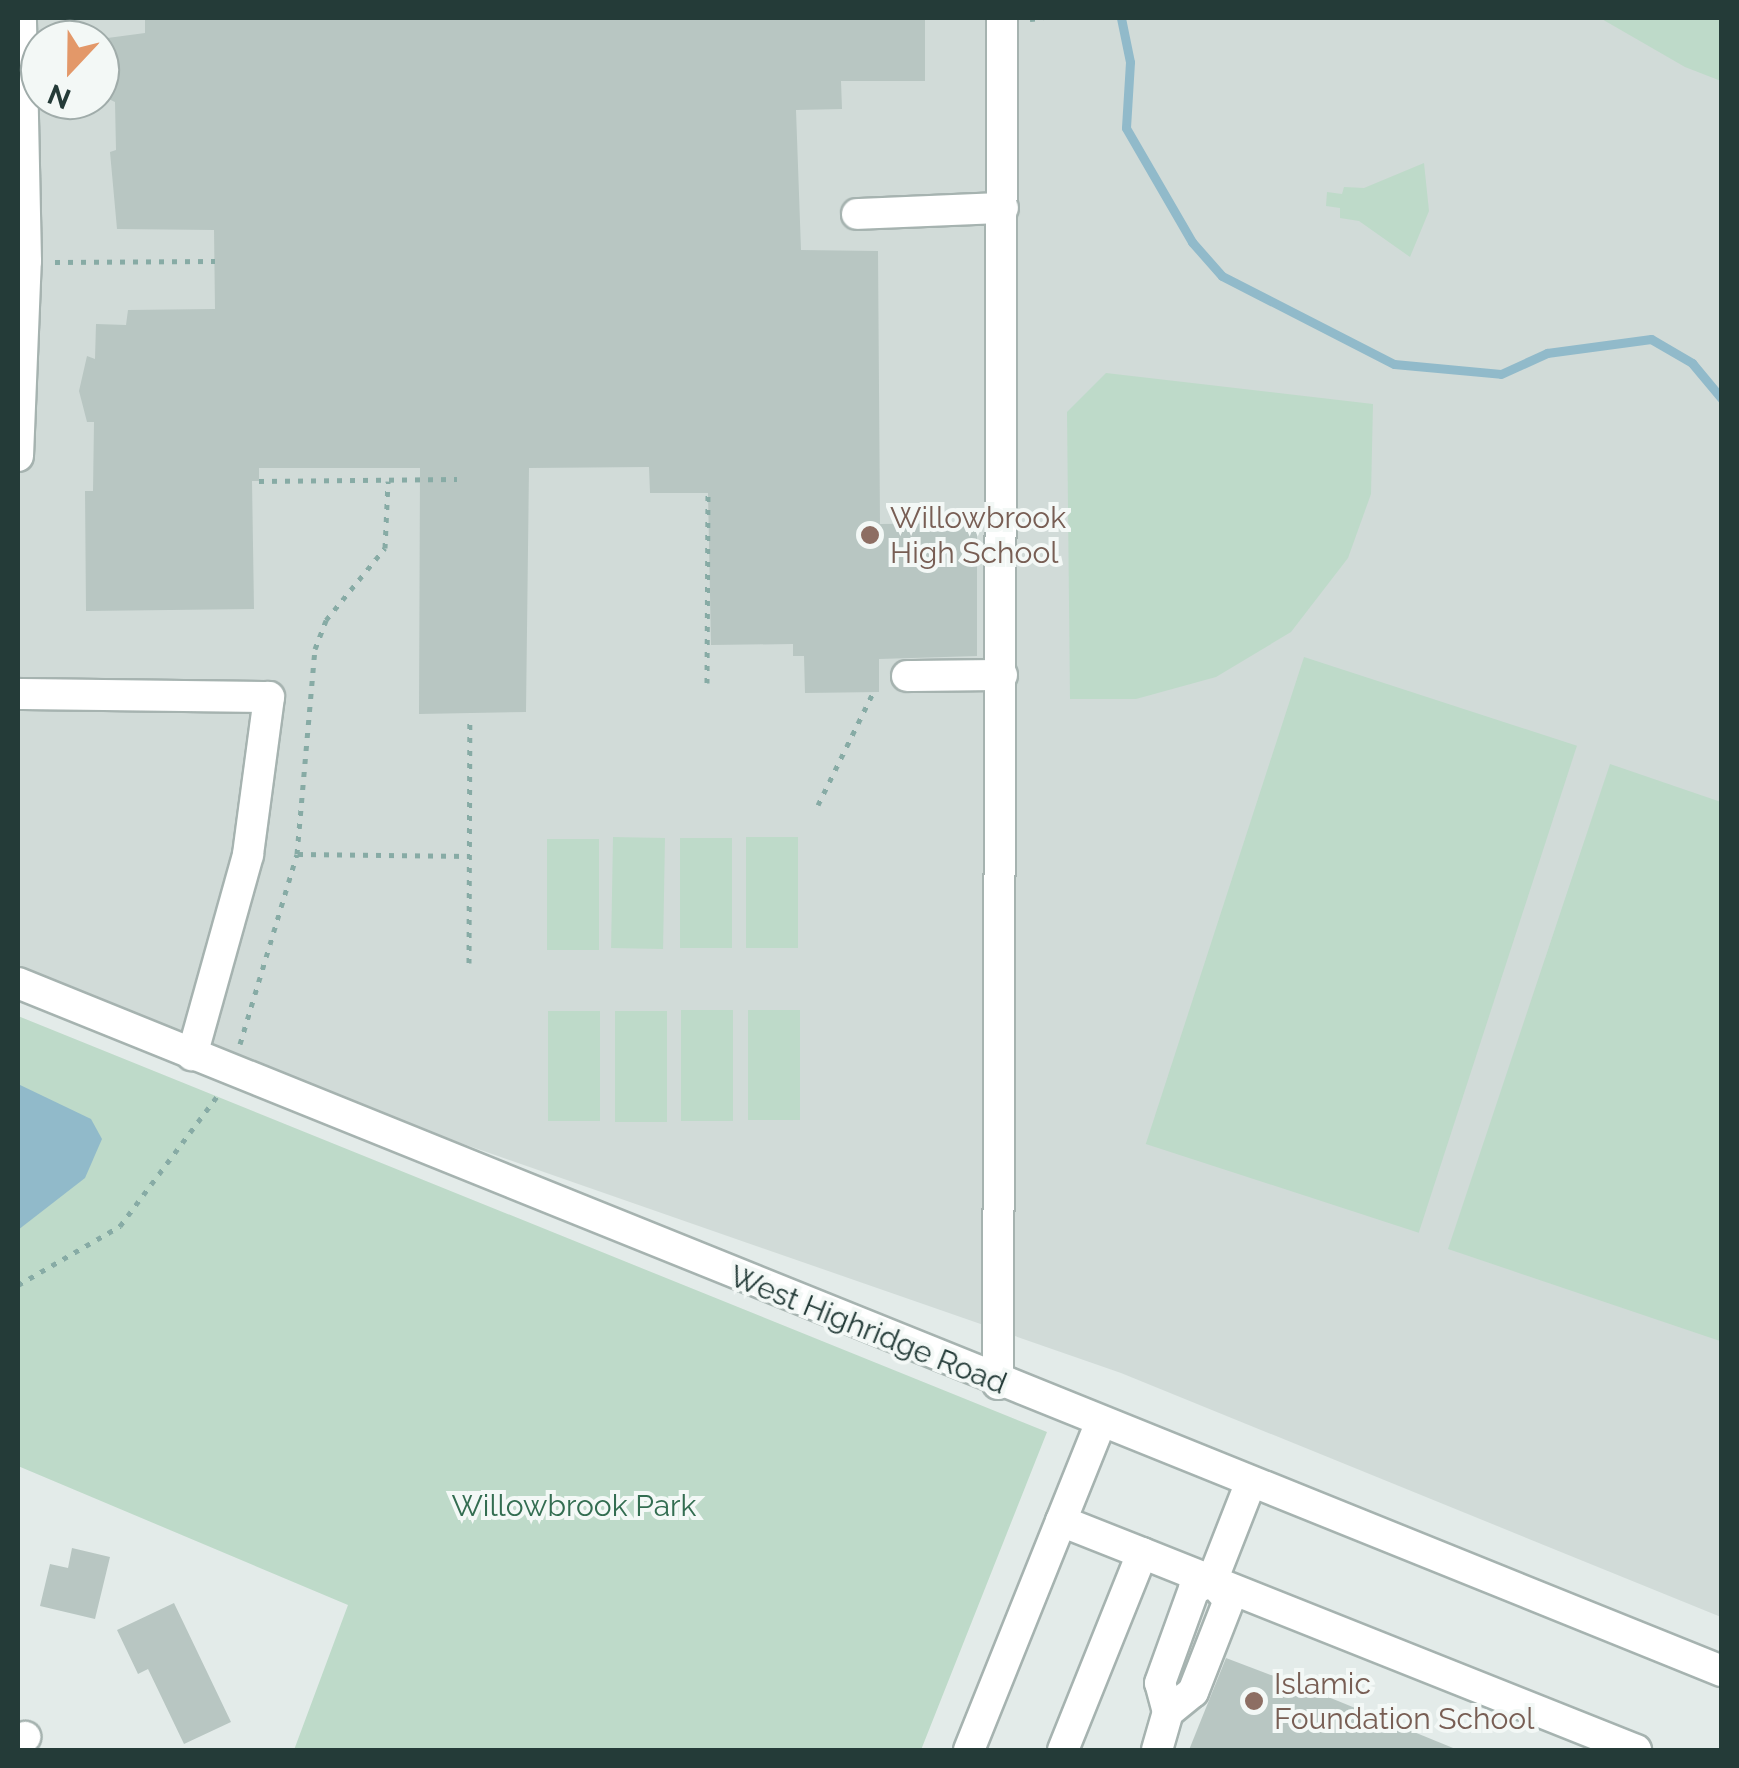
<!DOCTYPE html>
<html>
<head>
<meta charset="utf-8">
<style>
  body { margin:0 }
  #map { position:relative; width:1739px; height:1768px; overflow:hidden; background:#e3ebe9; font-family:Raleway,sans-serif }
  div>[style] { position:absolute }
  .built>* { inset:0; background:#d1dbd8 }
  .green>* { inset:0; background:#bedac9; transform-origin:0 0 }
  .water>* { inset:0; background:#91baca }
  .stream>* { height:9px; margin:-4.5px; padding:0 4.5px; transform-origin:4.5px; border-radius:4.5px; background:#91baca }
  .building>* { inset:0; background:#b8c6c2 }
  .path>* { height:5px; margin-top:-2.5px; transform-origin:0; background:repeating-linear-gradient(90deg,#87aba5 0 5px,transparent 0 13px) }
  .roads { filter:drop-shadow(2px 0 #a6b3b0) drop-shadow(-2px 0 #a6b3b0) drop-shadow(0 2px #a6b3b0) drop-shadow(0 -2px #a6b3b0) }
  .minor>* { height:30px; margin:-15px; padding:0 15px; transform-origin:15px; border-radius:15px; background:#fff }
  .dots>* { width:28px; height:28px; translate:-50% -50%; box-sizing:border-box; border:5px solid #f3f8f6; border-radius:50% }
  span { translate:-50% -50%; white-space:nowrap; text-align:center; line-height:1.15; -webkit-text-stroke:8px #f3f8f6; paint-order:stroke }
  .education-label { font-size:30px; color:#785e54 }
  .left { translate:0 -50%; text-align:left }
  .street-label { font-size:30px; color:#243b38 }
  .park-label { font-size:30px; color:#336d51 }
  .frame { position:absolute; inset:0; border:20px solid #243b38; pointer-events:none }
  .north { position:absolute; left:20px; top:20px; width:100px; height:100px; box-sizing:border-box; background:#f3f8f6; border:2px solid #a0acaa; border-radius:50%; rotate:202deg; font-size:28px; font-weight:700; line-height:40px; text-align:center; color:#243b38 }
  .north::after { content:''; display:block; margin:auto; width:35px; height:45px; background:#e39869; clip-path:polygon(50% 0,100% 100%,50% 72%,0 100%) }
</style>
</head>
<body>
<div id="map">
  <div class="built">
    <div style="clip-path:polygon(evenodd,18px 18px,1721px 18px,1721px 1617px,1121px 1373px,389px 1118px,18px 970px,18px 18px,40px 40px,100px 40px,100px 100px,40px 100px,40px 40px)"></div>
  </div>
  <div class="green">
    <div style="clip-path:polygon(1600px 18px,1721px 18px,1721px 81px,1685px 67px)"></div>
    <div style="clip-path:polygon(1424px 163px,1429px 211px,1410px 257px,1359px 221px,1340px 218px,1340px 208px,1326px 206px,1327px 192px,1342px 194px,1344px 187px,1364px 188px)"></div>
    <div style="clip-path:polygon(1106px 373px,1373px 404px,1371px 494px,1348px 558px,1291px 632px,1216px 677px,1136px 699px,1070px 699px,1067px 412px)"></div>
    <div style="left:1304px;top:657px;width:287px;height:512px;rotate:18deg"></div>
    <div style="clip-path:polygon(1610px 764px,1721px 802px,1720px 1341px,1448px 1249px)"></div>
    <div style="left:613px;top:837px;width:52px;height:111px;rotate:1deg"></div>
    <div style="left:746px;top:837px;width:52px;height:111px"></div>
    <div style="left:680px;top:838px;width:52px;height:110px"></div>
    <div style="left:547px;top:839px;width:52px;height:111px"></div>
    <div style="left:681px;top:1010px;width:52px;height:111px"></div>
    <div style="left:748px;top:1010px;width:52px;height:110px"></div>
    <div style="left:548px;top:1011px;width:52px;height:110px"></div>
    <div style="left:615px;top:1011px;width:52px;height:111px"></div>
    <div style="clip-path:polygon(18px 1016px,1047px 1432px,921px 1750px,294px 1750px,348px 1605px,18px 1466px)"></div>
  </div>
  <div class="water">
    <div style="clip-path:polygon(18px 1084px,91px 1119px,102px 1139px,85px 1178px,18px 1230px)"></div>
  </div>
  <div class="stream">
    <div style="left:1121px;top:18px;width:45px;rotate:78.4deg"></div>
    <div style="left:1130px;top:62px;width:66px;rotate:93.5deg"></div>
    <div style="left:1126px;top:128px;width:132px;rotate:59.9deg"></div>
    <div style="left:1192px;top:242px;width:45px;rotate:48.6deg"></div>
    <div style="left:1222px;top:276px;width:193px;rotate:27.1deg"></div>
    <div style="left:1394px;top:364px;width:107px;rotate:5.3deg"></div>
    <div style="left:1501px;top:374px;width:51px;rotate:-24.5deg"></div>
    <div style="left:1547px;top:353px;width:105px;rotate:-7.7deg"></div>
    <div style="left:1651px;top:339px;width:48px;rotate:30.3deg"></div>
    <div style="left:1692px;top:363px;width:47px;rotate:50.2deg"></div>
  </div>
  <div class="building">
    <div style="clip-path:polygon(145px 18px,925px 18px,925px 81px,841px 81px,842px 109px,796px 110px,801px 250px,878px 251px,880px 524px,977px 523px,977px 656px,879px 659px,879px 692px,805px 693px,804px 656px,793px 656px,793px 644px,711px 645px,708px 493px,650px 493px,649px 467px,529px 468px,526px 712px,419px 714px,420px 468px,259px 468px,259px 481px,252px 481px,254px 609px,86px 611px,85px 491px,93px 491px,94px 422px,87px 422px,79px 391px,87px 356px,95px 359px,96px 324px,126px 325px,128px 310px,215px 309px,214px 230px,117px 229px,110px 152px,116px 150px,115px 102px,100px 95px,100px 39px,145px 33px)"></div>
    <div style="clip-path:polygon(72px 1548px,110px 1557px,95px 1619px,40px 1606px,50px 1564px,68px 1568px)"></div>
    <div style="clip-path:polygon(174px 1603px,231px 1722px,184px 1744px,148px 1669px,138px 1674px,117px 1630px)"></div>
    <div style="clip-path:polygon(1226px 1658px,1316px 1692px,1458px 1750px,1189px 1750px)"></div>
  </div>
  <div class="path">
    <div style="left:1030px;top:19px;width:13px;rotate:-4deg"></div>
    <div style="left:55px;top:262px;width:160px;rotate:-0.4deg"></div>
    <div style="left:259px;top:481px;width:198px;rotate:-0.6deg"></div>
    <div style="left:707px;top:683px;width:190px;rotate:-89.7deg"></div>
    <div style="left:818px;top:805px;width:123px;rotate:-63.9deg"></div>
    <div style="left:298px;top:854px;width:172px;rotate:0.7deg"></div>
    <div style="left:469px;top:963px;width:241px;rotate:-89.8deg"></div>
    <div style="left:240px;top:1044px;width:198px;rotate:-73.3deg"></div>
    <div style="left:297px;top:854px;width:206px;rotate:-85deg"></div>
    <div style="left:315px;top:649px;width:31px;rotate:-69deg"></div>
    <div style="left:326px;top:620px;width:93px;rotate:-50.7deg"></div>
    <div style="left:385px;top:548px;width:67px;rotate:-87.4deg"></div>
    <div style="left:18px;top:1285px;width:118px;rotate:-30deg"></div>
    <div style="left:120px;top:1226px;width:164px;rotate:-53.2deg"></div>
  </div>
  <div class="roads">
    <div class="minor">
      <div style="left:857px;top:214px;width:146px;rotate:-2.4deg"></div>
      <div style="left:18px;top:456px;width:195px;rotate:-87.7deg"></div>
      <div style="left:26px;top:261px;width:243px;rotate:-91.2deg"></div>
      <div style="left:907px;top:676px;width:95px;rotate:-0.6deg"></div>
      <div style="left:18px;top:694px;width:251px;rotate:0.7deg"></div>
      <div style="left:269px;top:697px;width:159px;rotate:97.6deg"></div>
      <div style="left:248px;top:855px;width:208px;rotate:105.6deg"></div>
      <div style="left:18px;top:983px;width:1838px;rotate:21.99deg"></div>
      <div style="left:998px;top:1384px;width:1366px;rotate:-89.83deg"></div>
      <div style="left:1061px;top:1521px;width:87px;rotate:21.6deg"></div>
      <div style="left:1168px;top:1712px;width:30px;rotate:-105deg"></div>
      <div style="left:1160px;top:1683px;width:100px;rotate:-70.1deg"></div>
      <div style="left:1194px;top:1589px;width:20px;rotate:-24deg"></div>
      <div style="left:1212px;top:1581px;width:104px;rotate:-68.6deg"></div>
      <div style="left:18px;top:1740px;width:8px;rotate:-23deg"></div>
      <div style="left:969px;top:1750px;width:351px;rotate:-68.1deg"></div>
      <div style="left:1063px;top:1750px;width:212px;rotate:-68.1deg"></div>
      <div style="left:1142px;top:1553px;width:532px;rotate:21.74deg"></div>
      <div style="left:1157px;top:1750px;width:40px;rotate:-74deg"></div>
      <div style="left:1168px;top:1712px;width:32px;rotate:-39deg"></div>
      <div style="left:1193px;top:1692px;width:99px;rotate:-68.6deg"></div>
      <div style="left:1229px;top:1600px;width:25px;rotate:-132deg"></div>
    </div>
  </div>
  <div class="dots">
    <div style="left:870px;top:535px;background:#8d6e63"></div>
    <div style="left:1254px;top:1701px;background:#8d6e63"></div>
  </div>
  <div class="education-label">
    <span class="left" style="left:890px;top:535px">Willowbrook<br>High School</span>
    <span class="left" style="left:1274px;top:1701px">Islamic<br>Foundation School</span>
  </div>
  <div class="street-label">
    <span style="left:868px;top:1330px;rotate:22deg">West Highridge Road</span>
  </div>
  <div class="park-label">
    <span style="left:574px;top:1506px">Willowbrook Park</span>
  </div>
  <div class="frame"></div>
  <div class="north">N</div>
</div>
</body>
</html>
